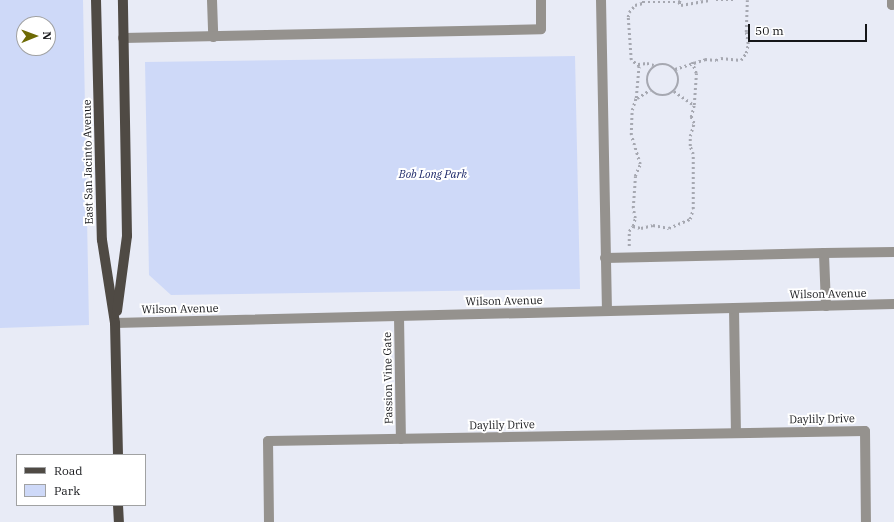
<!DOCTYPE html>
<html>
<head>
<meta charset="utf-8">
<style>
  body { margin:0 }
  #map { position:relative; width:894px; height:522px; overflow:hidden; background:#e8ebf6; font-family:"IBM Plex Serif",serif }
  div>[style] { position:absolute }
  .green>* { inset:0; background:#ced9f8 }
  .path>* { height:2.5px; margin-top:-1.25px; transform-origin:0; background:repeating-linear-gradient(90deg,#a6a8b1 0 2px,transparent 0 5px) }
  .path>.ring { margin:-1.25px; padding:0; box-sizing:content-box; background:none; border:2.5px solid #a6a8b1; border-radius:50% }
  .minor>* { height:10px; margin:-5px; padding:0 5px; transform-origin:5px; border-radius:5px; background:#95928e }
  .major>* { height:10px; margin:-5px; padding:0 5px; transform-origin:5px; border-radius:5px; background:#4f4a44 }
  span { translate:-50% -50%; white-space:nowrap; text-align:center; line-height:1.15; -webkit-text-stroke:4px #fff; paint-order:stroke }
  .street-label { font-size:11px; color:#151619 }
  .park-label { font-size:11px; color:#1a2667; font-style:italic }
  .legend { position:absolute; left:16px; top:454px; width:130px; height:52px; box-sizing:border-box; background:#fff; border:1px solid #a1a2a3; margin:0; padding:5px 7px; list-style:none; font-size:12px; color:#151619 }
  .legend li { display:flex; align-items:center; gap:8px; height:20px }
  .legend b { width:20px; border:1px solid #a1a2a3 }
  .north { position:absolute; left:16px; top:16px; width:40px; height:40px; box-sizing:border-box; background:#fff; border:1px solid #a1a2a3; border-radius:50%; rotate:89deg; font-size:11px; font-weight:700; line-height:16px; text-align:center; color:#151619 }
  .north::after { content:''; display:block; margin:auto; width:14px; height:18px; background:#6d6a05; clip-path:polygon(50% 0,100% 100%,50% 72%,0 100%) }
  .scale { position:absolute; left:748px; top:24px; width:119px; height:18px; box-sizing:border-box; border:2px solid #151619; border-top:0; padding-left:5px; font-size:12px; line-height:14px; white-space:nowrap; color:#151619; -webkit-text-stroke:3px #fff; paint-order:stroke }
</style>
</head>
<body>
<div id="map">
  <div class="green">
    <div style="clip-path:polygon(evenodd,0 0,83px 0,89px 325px,0 328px,0 0,24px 24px,48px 24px,48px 48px,24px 48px,24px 24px)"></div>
    <div style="clip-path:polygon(575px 56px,580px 289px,171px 295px,149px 275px,145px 62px)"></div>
  </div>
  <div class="path">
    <div style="left:716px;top:0;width:18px"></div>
    <div style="left:643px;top:2px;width:36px"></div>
    <div style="left:679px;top:2px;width:2px;rotate:-63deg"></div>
    <div style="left:679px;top:2px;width:4px;rotate:56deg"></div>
    <div style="left:681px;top:5px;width:29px;rotate:-10deg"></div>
    <div class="ring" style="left:647px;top:64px;width:29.5px;height:29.5px"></div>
    <div style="left:638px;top:64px;width:9px;rotate:-6deg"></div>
    <div style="left:647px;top:63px;width:7px;rotate:16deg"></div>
    <div style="left:675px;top:69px;width:32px;rotate:-18deg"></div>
    <div style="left:705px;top:59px;width:11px;rotate:5deg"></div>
    <div style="left:716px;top:60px;width:5px;rotate:-22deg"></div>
    <div style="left:721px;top:58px;width:20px;rotate:6deg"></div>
    <div style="left:741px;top:60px;width:9px;rotate:-54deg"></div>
    <div style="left:746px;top:53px;width:9px;rotate:-77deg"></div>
    <div style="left:748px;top:44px;width:12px;rotate:-99deg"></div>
    <div style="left:746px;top:32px;width:32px;rotate:-88deg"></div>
    <div style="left:674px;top:91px;width:24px;rotate:35deg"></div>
    <div style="left:637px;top:98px;width:15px;rotate:-32deg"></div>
    <div style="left:633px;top:226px;width:8px;rotate:14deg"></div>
    <div style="left:641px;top:228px;width:12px;rotate:-14deg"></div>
    <div style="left:653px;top:225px;width:16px;rotate:11deg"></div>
    <div style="left:669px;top:228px;width:23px;rotate:-23deg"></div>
    <div style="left:690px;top:219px;width:10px;rotate:-73deg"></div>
    <div style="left:693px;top:209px;width:55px;rotate:-90deg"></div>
    <div style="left:693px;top:154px;width:9px;rotate:-111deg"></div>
    <div style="left:690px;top:146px;width:10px;rotate:-90deg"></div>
    <div style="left:690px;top:136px;width:14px;rotate:-73deg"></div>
    <div style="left:694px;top:123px;width:7px;rotate:-117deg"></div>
    <div style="left:691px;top:117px;width:12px;rotate:-76deg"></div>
    <div style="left:694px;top:105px;width:32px;rotate:-86deg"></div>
    <div style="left:696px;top:73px;width:12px;rotate:-110deg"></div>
    <div style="left:629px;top:246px;width:15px;rotate:-90deg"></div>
    <div style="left:629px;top:231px;width:6px;rotate:-51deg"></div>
    <div style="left:633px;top:226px;width:8px;rotate:-76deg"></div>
    <div style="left:635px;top:218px;width:10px;rotate:-101deg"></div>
    <div style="left:633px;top:208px;width:32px;rotate:-86deg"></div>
    <div style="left:635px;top:176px;width:13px;rotate:-67deg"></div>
    <div style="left:640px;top:164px;width:30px;rotate:-107deg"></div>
    <div style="left:631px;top:135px;width:25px;rotate:-88deg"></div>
    <div style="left:632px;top:110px;width:13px;rotate:-72deg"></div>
    <div style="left:636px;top:98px;width:32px;rotate:-85deg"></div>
    <div style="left:639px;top:66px;width:10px;rotate:-143deg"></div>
    <div style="left:631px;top:60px;width:43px;rotate:-94deg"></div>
    <div style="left:628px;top:17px;width:5px;rotate:-79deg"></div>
    <div style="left:629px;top:12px;width:9px;rotate:-49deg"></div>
    <div style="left:635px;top:5px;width:8px;rotate:-14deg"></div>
    <div style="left:643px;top:3px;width:3px;rotate:-108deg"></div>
  </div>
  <div class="minor">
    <div style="left:212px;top:0;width:37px;rotate:88deg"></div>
    <div style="left:601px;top:0;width:311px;rotate:88.9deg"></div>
    <div style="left:892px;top:0;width:5px;rotate:90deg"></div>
    <div style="left:892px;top:5px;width:2px;rotate:-27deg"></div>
    <div style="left:123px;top:38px;width:418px;rotate:-1.2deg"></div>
    <div style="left:541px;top:29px;width:29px;rotate:-90deg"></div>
    <div style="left:605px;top:258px;width:219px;rotate:-1.3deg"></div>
    <div style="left:826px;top:306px;width:53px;rotate:-92.2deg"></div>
    <div style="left:824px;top:253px;width:70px;rotate:-0.8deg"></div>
    <div style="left:734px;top:308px;width:125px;rotate:89.1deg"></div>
    <div style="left:399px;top:316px;width:123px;rotate:89.1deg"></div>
    <div style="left:115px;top:323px;width:779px;rotate:-1.4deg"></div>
    <div style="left:269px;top:522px;width:81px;rotate:-90.7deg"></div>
    <div style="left:268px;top:441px;width:597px;rotate:-0.96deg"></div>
    <div style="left:865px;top:431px;width:91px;rotate:89.4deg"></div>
  </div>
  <div class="major">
    <div style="left:96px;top:0;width:240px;rotate:88.6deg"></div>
    <div style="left:102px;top:240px;width:84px;rotate:81.1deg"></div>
    <div style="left:115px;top:323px;width:132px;rotate:88.7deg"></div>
    <div style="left:117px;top:311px;width:76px;rotate:-82.4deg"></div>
    <div style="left:127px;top:236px;width:236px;rotate:-91deg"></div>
    <div style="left:118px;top:505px;width:17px;rotate:87deg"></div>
  </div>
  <div class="street-label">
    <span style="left:88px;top:162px;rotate:-91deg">East San Jacinto Avenue</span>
    <span style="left:828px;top:294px;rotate:-1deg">Wilson Avenue</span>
    <span style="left:504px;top:301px;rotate:-1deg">Wilson Avenue</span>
    <span style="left:180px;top:309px;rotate:-1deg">Wilson Avenue</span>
    <span style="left:388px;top:378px;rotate:-91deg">Passion Vine Gate</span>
    <span style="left:822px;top:419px;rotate:-1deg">Daylily Drive</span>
    <span style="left:502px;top:425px;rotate:-1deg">Daylily Drive</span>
  </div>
  <div class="park-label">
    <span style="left:433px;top:174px">Bob Long Park</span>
  </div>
  <ul class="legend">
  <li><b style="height:5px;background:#4f4a44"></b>Road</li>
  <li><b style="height:11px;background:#ced9f8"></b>Park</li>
  </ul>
  <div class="north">N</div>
  <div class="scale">50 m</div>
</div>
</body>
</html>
